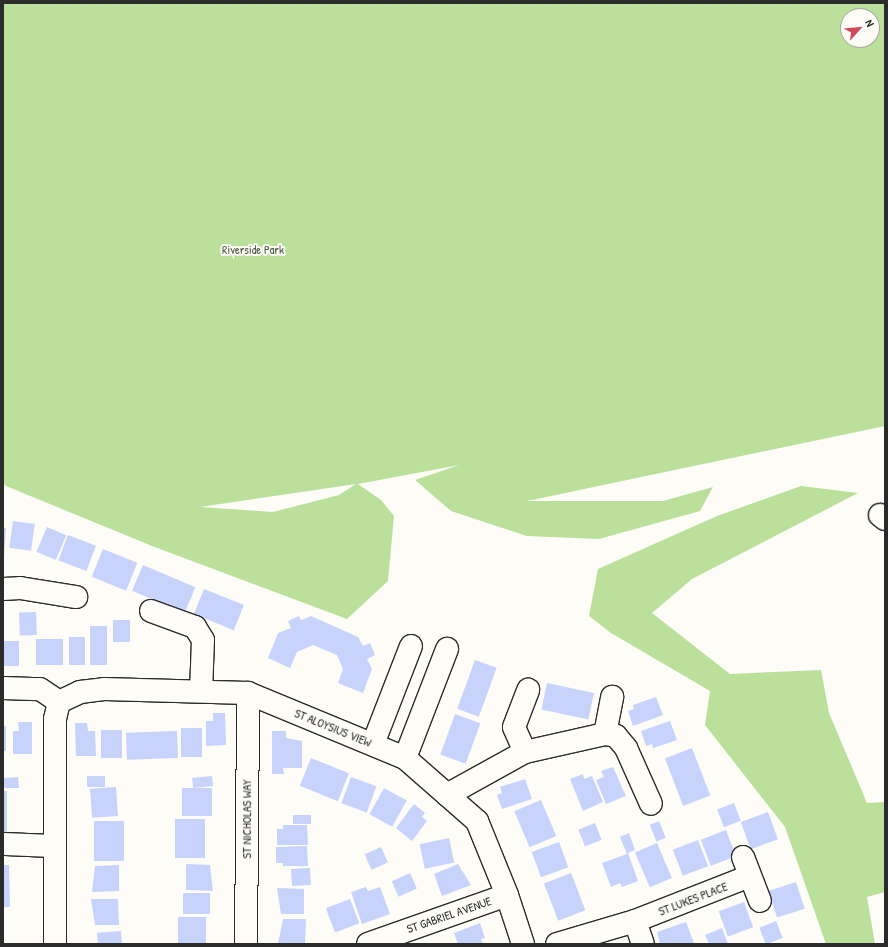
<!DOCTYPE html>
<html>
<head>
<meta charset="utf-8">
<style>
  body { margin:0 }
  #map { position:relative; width:888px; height:947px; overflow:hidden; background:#fdfcf7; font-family:"Patrick Hand",sans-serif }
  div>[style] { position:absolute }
  .green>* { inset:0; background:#bae09b }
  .building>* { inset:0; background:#c8d3fb; transform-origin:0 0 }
  .roads { filter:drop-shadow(1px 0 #2b2b2b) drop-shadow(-1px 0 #2b2b2b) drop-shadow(0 1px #2b2b2b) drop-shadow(0 -1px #2b2b2b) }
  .minor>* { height:22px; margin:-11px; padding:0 11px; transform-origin:11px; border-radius:11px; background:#fdfcf7 }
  span { translate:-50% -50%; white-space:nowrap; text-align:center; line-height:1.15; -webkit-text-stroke:4px #fdfcf7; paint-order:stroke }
  .park-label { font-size:12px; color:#4f5847 }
  .street-label { font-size:12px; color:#2b2b2b }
  .frame { position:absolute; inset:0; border:4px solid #2b2b2b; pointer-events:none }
  .north { position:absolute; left:840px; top:8px; width:40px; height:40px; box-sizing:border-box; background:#fdfcf7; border:1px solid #a9a8a5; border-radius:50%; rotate:63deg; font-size:11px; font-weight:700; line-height:16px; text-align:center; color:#2b2b2b }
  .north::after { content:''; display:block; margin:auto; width:14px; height:18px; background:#d1495b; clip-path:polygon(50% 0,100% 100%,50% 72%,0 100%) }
</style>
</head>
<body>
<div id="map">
  <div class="green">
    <div style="clip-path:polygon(evenodd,3px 3px,885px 3px,885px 426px,527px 501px,663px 501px,713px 487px,700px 511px,599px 539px,527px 536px,451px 511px,415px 480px,459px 465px,358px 484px,381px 500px,394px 516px,388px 581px,347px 619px,152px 546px,6px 486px,3px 483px,3px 3px,848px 16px,872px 16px,872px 40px,848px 40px,848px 16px,3px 3px,356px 484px,339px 495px,273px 512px,200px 507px,356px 484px)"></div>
    <div style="clip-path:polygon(801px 486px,858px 493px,692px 579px,652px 613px,730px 674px,821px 670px,829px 713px,867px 803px,885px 802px,885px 892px,867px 897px,875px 944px,826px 944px,785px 827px,705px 725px,710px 691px,611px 633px,589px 616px,598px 569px,717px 516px)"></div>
  </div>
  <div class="building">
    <div style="left:13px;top:521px;width:22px;height:27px;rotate:8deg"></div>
    <div style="left:47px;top:527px;width:21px;height:27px;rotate:23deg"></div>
    <div style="clip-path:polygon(3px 528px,6px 528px,4px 557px,3px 557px)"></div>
    <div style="left:68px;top:535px;width:30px;height:27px;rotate:21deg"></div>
    <div style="left:103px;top:549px;width:37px;height:30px;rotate:22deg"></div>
    <div style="left:143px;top:565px;width:57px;height:28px;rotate:23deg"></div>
    <div style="left:204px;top:589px;width:43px;height:27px;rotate:22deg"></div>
    <div style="left:36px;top:612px;width:23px;height:17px;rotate:88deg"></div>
    <div style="clip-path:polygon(299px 616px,301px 620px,311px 616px,358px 637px,363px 646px,370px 643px,375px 655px,367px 659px,372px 669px,363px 693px,338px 683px,343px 669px,337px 655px,313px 645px,297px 652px,290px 668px,268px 658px,278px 633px,291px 628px,288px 621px)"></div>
    <div style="left:113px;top:620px;width:17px;height:22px"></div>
    <div style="left:90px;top:626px;width:17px;height:39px"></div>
    <div style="left:69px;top:637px;width:16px;height:28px"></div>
    <div style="left:36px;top:639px;width:27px;height:26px"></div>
    <div style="left:3px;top:641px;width:16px;height:25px"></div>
    <div style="left:475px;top:660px;width:23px;height:52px;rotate:20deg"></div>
    <div style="left:547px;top:683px;width:48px;height:27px;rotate:12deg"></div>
    <div style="clip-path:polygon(656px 697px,663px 715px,633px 726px,628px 711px,634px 709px,633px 705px)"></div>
    <div style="clip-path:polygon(213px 713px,225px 713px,226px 745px,206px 746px,206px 721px,213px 721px)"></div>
    <div style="left:455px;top:714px;width:27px;height:43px;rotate:20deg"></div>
    <div style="clip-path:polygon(670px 721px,677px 740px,653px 748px,652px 744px,646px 746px,641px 731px)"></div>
    <div style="clip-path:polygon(18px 722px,32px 722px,32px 754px,13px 754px,13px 731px,19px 731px)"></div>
    <div style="clip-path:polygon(75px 723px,87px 723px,88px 731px,95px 731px,96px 756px,76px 756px)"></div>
    <div style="left:3px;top:726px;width:3px;height:25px"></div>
    <div style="left:202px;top:728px;width:29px;height:21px;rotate:90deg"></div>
    <div style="left:122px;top:730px;width:28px;height:21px;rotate:90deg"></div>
    <div style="left:177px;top:731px;width:27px;height:51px;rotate:88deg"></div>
    <div style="clip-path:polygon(272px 731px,286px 731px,286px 738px,302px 741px,302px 768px,283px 768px,284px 774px,272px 774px)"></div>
    <div style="left:692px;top:748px;width:51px;height:29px;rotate:69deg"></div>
    <div style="left:311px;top:758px;width:41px;height:30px;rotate:22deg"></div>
    <div style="clip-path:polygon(613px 767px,626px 796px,606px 804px,596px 780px,604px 777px,601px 771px)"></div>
    <div style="clip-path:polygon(583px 774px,584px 779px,592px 776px,603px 802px,583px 811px,570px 779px)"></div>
    <div style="left:87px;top:776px;width:18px;height:11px"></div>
    <div style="left:212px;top:776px;width:10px;height:20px;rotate:84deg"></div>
    <div style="clip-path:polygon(18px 777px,19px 788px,3px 788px,3px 778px)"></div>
    <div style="left:351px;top:777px;width:27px;height:28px;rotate:20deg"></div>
    <div style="clip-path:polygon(525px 779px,532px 799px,502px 809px,497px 795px,502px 793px,500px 787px)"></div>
    <div style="left:116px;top:787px;width:29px;height:26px;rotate:86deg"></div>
    <div style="left:182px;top:788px;width:30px;height:28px"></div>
    <div style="left:384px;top:788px;width:26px;height:30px;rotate:29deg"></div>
    <div style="left:3px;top:791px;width:4px;height:42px"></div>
    <div style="left:541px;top:800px;width:39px;height:29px;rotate:67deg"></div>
    <div style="left:734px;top:803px;width:19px;height:18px;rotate:69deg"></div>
    <div style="clip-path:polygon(414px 804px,425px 813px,422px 817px,427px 821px,412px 841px,396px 828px)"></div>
    <div style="left:768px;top:812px;width:29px;height:29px;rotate:70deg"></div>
    <div style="left:293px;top:815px;width:18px;height:9px"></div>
    <div style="left:205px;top:819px;width:39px;height:30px;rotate:90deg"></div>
    <div style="left:124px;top:821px;width:40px;height:30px;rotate:90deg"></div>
    <div style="left:659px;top:821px;width:18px;height:10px;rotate:68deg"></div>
    <div style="left:595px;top:823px;width:18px;height:18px;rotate:68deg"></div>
    <div style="clip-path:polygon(283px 825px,307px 825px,308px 845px,277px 845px,277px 829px,283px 829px)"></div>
    <div style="left:726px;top:830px;width:28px;height:27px;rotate:69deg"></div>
    <div style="clip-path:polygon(629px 833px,635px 850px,628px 853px,638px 881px,622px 887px,620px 883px,611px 887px,602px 863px,627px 854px,620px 837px)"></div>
    <div style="left:449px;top:838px;width:25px;height:30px;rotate:78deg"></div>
    <div style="left:698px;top:840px;width:28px;height:27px;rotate:69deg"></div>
    <div style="left:559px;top:842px;width:27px;height:29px;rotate:70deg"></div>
    <div style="left:657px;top:843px;width:38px;height:24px;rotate:67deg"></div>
    <div style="clip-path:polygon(307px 846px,308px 866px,283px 866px,283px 863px,276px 863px,276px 847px)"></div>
    <div style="left:381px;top:847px;width:17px;height:18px;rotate:66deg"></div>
    <div style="clip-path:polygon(186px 864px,210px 865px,213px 891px,186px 890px)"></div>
    <div style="clip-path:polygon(458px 864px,471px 885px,442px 896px,434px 874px)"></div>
    <div style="clip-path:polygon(3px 865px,9px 865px,10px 907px,3px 907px)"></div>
    <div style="clip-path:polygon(119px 865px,119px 891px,92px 892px,95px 866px)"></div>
    <div style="left:310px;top:868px;width:17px;height:19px;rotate:87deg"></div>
    <div style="left:410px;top:873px;width:17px;height:20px;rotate:66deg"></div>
    <div style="left:571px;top:873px;width:40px;height:29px;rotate:69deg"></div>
    <div style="left:796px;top:882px;width:28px;height:29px;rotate:72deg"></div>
    <div style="clip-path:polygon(366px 887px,368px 891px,380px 887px,390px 914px,362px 924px,351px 892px)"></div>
    <div style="clip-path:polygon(277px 888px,304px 889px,304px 914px,281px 914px)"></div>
    <div style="left:183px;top:893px;width:27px;height:21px"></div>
    <div style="clip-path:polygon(91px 899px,118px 899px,119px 925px,95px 925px)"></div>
    <div style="left:350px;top:899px;width:26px;height:26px;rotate:69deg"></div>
    <div style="left:744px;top:902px;width:27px;height:27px;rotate:70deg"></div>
    <div style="left:178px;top:917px;width:28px;height:27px"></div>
    <div style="clip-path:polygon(283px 919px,306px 919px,305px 944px,278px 944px)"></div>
    <div style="left:776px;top:921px;width:18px;height:18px;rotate:68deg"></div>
    <div style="clip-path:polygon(686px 922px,694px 943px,660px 944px,657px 932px)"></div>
    <div style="clip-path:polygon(480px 923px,485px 938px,481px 939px,483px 944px,458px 944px,454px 933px)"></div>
    <div style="clip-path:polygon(722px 928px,728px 944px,709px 944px,705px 935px)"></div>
    <div style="left:121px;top:931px;width:13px;height:24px;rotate:86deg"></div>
  </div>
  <div class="roads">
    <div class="minor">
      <div style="left:880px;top:515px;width:6px;rotate:39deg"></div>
      <div style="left:3px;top:589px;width:17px;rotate:-3deg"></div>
      <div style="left:20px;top:588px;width:57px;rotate:9.1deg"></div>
      <div style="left:151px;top:611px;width:47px;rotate:20deg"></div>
      <div style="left:195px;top:627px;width:15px;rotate:58deg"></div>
      <div style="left:203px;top:640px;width:51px;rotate:92.2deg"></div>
      <div style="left:3px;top:688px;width:37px;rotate:2deg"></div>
      <div style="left:40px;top:689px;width:23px;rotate:34deg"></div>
      <div style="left:59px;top:702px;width:23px;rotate:-25deg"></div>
      <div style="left:80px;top:692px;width:24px;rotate:-7deg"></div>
      <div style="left:104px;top:689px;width:144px;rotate:1.6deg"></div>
      <div style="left:248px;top:693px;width:170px;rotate:22.5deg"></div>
      <div style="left:405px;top:758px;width:96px;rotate:41.2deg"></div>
      <div style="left:477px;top:821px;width:80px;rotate:67.9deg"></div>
      <div style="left:507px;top:895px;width:52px;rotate:71.9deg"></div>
      <div style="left:605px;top:734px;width:38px;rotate:-79deg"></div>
      <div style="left:373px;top:744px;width:105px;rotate:-68.8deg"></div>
      <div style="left:525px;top:752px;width:27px;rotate:-114deg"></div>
      <div style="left:514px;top:727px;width:40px;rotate:-69deg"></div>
      <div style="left:405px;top:758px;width:117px;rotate:-68.9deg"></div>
      <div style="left:447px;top:795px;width:89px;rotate:-28.9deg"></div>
      <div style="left:525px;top:752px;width:82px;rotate:-12.7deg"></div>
      <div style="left:605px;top:734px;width:11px;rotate:10deg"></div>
      <div style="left:616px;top:736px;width:16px;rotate:50deg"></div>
      <div style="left:626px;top:748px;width:61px;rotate:65.9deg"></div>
      <div style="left:3px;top:844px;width:50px;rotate:2.3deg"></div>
      <div style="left:743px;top:857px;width:47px;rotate:68.9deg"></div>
      <div style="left:635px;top:921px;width:123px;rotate:-21.4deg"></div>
      <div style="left:55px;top:944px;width:225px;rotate:-90deg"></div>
      <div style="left:55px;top:719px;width:17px;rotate:-77deg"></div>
      <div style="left:246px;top:944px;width:251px;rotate:-89.5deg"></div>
      <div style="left:368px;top:944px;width:147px;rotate:-19.4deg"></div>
      <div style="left:557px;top:944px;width:81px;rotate:-16.4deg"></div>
      <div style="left:635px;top:921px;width:24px;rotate:71deg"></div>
    </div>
  </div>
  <div class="park-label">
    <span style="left:253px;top:250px">Riverside Park</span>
  </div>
  <div class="street-label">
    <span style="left:333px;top:728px;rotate:22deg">ST ALOYSIUS VIEW</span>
    <span style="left:247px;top:819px;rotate:-90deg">ST NICHOLAS WAY</span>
    <span style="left:693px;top:899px;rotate:-21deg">ST LUKES PLACE</span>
    <span style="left:449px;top:915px;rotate:-19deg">ST GABRIEL AVENUE</span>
  </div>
  <div class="frame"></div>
  <div class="north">N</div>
</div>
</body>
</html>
